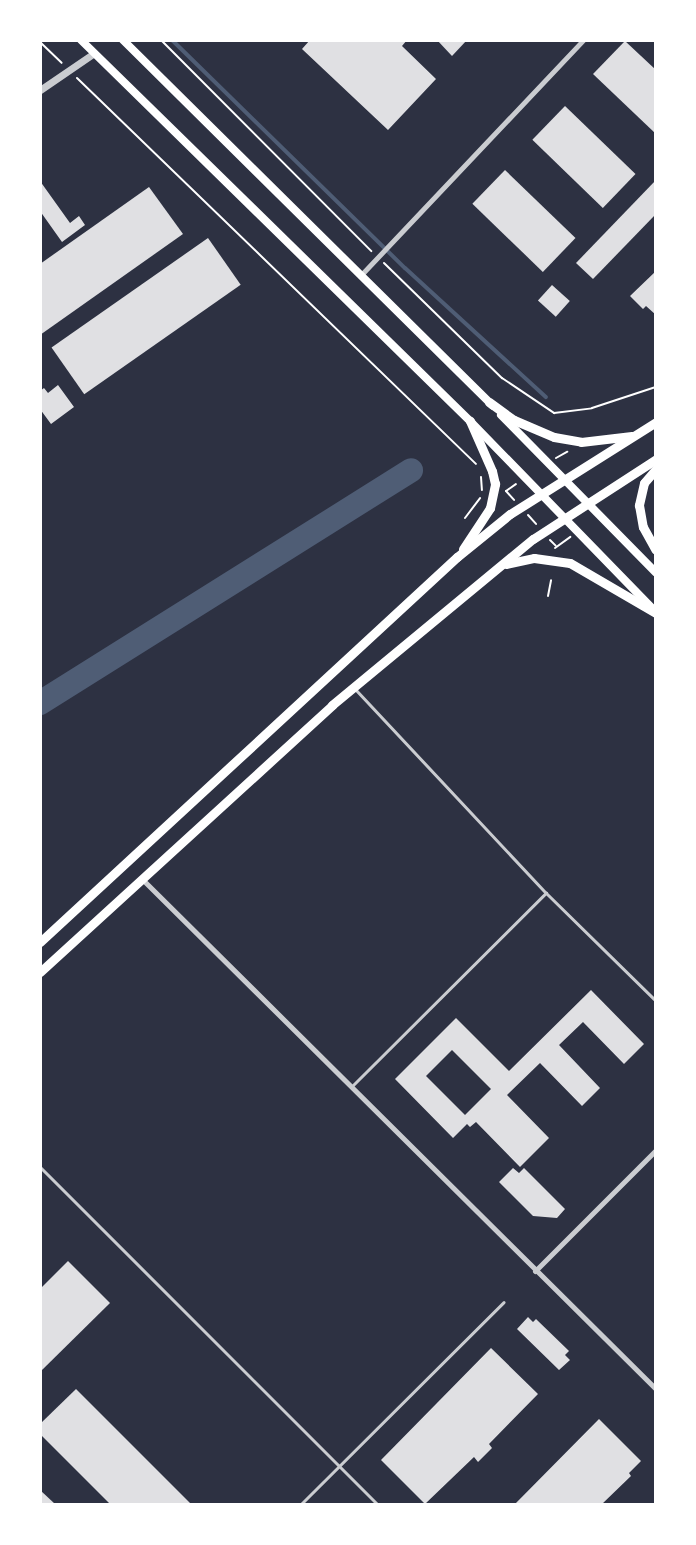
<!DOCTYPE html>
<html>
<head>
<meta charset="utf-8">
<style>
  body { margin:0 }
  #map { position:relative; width:696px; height:1545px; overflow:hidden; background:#2d3142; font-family:Manrope,sans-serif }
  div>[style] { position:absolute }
  .stream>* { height:4px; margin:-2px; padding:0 2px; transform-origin:2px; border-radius:2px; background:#4f5d75 }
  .river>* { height:24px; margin:-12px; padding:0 12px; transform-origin:12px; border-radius:12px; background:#4f5d75 }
  .building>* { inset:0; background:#e0e0e3; transform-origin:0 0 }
  .path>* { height:2px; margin:-1px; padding:0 1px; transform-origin:1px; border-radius:1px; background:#fff }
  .service>* { height:3px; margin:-1.5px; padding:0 1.5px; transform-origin:1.5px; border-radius:1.5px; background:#caccd0 }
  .minor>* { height:5px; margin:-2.5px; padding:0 2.5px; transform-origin:2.5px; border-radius:2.5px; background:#caccd0 }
  .tertiary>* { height:7px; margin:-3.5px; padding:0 3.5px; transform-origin:3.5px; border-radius:3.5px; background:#caccd0 }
  .secondary>* { height:8px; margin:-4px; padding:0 4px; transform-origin:4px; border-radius:4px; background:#fff }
  .primary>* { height:9px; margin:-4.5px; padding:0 4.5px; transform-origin:4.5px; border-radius:4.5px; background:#fff }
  span { translate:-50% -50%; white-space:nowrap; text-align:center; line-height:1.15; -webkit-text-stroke:6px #fff; paint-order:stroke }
  .frame { position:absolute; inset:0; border:42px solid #fff; pointer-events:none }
</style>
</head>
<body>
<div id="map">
  <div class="stream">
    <div style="left:172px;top:40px;width:326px;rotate:44.4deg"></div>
    <div style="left:405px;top:268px;width:191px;rotate:42.5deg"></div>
  </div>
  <div class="river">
    <div style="left:40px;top:703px;width:438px;rotate:-32.1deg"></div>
  </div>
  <div class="building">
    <div style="clip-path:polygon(310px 40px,407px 40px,402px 46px,436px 79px,388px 130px,302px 49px)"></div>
    <div style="clip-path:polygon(437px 40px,467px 40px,452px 56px)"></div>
    <div style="clip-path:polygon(625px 41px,656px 70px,656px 134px,593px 74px)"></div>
    <div style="left:565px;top:106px;width:98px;height:47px;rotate:44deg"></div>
    <div style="left:505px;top:170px;width:98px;height:47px;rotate:44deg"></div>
    <div style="clip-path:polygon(656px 180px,656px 214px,593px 279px,576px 263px)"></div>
    <div style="clip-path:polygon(40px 181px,70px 223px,79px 216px,85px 225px,62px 242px,40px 211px)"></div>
    <div style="clip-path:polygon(149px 187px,183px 234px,40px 335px,40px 264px)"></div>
    <div style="left:208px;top:238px;width:57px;height:191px;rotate:55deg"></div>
    <div style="clip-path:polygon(656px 271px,656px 315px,646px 306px,643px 309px,630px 296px)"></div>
    <div style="left:552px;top:285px;width:24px;height:21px;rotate:42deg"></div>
    <div style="clip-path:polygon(58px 385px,74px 407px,51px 424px,40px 409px,40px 391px,44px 388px,48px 393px)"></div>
    <div style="clip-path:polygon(evenodd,591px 990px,644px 1044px,624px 1064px,583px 1022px,559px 1045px,600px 1088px,582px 1106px,540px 1063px,507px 1095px,549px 1138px,520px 1167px,476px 1122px,470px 1127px,467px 1124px,453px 1138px,395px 1079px,456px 1018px,509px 1071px,591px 990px,452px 1050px,491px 1089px,465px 1115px,426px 1076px,452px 1050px)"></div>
    <div style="clip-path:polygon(513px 1168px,519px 1173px,524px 1168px,565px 1209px,557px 1218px,533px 1216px,499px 1182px)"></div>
    <div style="clip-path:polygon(68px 1261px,110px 1303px,40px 1372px,40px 1289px)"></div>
    <div style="clip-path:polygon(528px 1317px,533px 1322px,536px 1319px,569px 1351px,565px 1355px,570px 1360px,559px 1370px,517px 1329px)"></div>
    <div style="clip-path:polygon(491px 1348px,538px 1394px,489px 1444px,492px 1448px,478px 1462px,474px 1457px,425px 1504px,381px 1460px)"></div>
    <div style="clip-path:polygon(76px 1389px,191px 1504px,110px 1504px,40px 1434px,40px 1424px)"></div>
    <div style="clip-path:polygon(599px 1419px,641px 1461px,629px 1473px,631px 1476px,602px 1504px,515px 1504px)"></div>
    <div style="clip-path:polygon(40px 1490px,55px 1504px,40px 1504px)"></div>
  </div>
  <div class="path">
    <div style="left:161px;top:40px;width:298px;rotate:45.1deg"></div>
    <div style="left:40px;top:42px;width:30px;rotate:44deg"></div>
    <div style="left:77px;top:78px;width:555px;rotate:44.05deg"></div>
    <div style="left:384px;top:263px;width:165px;rotate:44.3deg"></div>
    <div style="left:502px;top:378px;width:63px;rotate:33.9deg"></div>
    <div style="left:554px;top:413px;width:38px;rotate:-7deg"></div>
    <div style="left:592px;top:408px;width:67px;rotate:-18.2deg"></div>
    <div style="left:556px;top:458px;width:13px;rotate:-29deg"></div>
    <div style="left:481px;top:477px;width:13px;rotate:86deg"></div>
    <div style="left:506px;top:491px;width:12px;rotate:48deg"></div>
    <div style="left:506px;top:491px;width:12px;rotate:-35deg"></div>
    <div style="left:528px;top:515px;width:12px;rotate:48deg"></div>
    <div style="left:465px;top:518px;width:25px;rotate:-53deg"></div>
    <div style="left:550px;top:540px;width:8px;rotate:45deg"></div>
    <div style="left:555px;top:548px;width:19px;rotate:-36deg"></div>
    <div style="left:548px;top:596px;width:16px;rotate:-79deg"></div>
  </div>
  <div class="service">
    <div style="left:355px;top:689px;width:279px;rotate:46.9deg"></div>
    <div style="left:546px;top:893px;width:154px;rotate:44.5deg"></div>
    <div style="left:352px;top:1086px;width:274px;rotate:-44.9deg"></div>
    <div style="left:40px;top:1167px;width:477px;rotate:45deg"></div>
    <div style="left:301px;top:1504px;width:286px;rotate:-44.9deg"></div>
  </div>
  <div class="minor">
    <div style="left:360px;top:276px;width:325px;rotate:-46.6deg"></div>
    <div style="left:142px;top:879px;width:724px;rotate:44.78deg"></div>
    <div style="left:535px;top:1271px;width:171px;rotate:-45deg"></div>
  </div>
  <div class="tertiary">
    <div style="left:40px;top:90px;width:65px;rotate:-34.4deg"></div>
  </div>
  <div class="secondary">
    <div style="left:81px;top:40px;width:545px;rotate:44.4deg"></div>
    <div style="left:470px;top:421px;width:261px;rotate:45.8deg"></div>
    <div style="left:123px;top:40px;width:520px;rotate:44.69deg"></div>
    <div style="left:501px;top:415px;width:221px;rotate:45.5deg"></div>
  </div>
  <div class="primary">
    <div style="left:489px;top:402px;width:31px;rotate:36deg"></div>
    <div style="left:514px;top:420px;width:43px;rotate:23deg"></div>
    <div style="left:554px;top:437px;width:27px;rotate:10deg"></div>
    <div style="left:581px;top:442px;width:51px;rotate:-6.7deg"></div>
    <div style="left:656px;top:469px;width:18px;rotate:131deg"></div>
    <div style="left:644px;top:483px;width:23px;rotate:103deg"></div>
    <div style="left:639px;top:505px;width:22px;rotate:80deg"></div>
    <div style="left:643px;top:527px;width:26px;rotate:61deg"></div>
    <div style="left:463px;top:549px;width:49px;rotate:-56.6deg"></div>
    <div style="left:490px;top:508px;width:25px;rotate:-78deg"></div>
    <div style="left:495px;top:484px;width:13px;rotate:-103deg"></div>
    <div style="left:492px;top:471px;width:55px;rotate:-113.7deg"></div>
    <div style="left:506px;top:564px;width:29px;rotate:-12deg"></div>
    <div style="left:534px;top:558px;width:36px;rotate:8deg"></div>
    <div style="left:570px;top:563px;width:99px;rotate:30.2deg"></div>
    <div style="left:40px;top:942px;width:568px;rotate:-42.72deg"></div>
    <div style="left:457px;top:557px;width:68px;rotate:-39.1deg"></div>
    <div style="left:510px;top:514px;width:173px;rotate:-32.2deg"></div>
    <div style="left:40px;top:972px;width:396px;rotate:-42.4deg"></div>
    <div style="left:332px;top:705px;width:261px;rotate:-39.6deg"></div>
    <div style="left:533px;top:539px;width:147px;rotate:-33deg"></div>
  </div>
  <div class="frame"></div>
</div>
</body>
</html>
